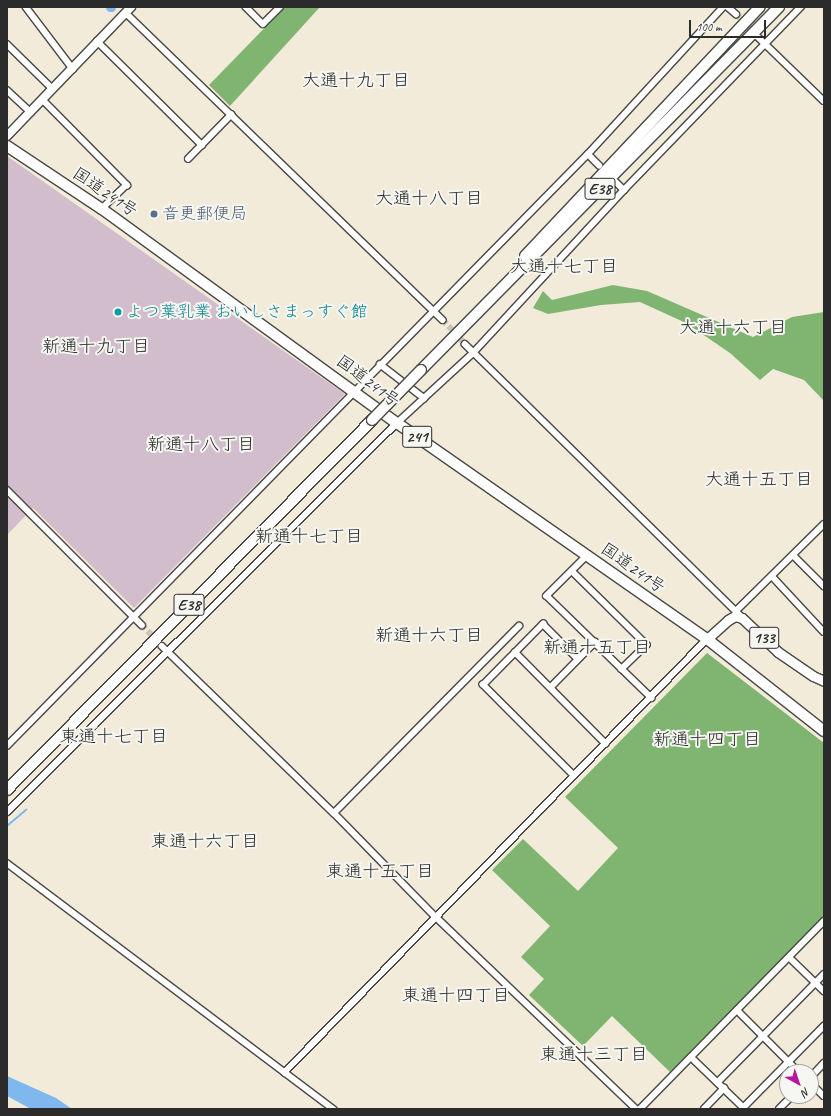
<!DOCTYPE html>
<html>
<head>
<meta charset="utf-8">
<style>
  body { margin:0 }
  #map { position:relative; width:831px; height:1116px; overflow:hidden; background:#f2ebd9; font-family:Caveat,"Klee One",sans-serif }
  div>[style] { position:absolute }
  .industrial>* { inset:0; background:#d1bdcb }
  .forest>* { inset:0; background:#7fb571 }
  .water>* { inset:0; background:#7eb8ef }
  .stream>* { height:1.5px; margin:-0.75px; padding:0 0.75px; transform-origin:0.75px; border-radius:0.75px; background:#7eb8ef }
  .river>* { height:9px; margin:-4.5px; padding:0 4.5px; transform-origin:4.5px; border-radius:4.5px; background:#7eb8ef }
  .street-tunnel>* { height:5.5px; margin-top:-2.75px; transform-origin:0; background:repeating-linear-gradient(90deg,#cac5b6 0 5.5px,transparent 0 8.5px) }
  .roads { filter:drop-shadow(1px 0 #494845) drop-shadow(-1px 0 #494845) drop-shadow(0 1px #494845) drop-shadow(0 -1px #494845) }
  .street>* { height:5.5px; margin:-2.75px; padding:0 2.75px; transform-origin:2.75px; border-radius:2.75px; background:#fff }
  .secondary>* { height:8px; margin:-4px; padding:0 4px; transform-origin:4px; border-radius:4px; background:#fff }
  .primary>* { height:9px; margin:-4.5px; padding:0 4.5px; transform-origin:4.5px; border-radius:4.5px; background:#fff }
  .highway>* { height:10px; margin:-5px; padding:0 5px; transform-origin:5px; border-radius:5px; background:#fff }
  .bridges { filter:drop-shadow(1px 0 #494845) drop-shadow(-1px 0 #494845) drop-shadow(0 1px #494845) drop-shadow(0 -1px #494845) }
  .highway-bridge>* { height:10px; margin:-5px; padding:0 5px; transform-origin:5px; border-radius:5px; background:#fff }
  .dots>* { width:11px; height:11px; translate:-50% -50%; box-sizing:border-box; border:2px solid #f6f6f2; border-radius:50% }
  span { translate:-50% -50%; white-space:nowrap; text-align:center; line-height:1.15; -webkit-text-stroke:4px #f6f6f2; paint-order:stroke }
  .shield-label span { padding:1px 3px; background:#f6f6f2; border:1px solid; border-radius:3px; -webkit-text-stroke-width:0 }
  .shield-label { font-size:16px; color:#2b2b2b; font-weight:700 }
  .street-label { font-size:17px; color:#2b2b2b }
  .service-label { font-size:17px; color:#4e5e75 }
  .left { translate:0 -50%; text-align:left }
  .culture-label { font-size:17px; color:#0d838f }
  .neighbourhood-label { font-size:18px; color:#2b2b2b }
  .frame { position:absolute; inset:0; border:8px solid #2b2b2b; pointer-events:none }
  .north { position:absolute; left:779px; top:1064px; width:40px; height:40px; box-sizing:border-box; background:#f6f6f2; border:1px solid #a5a5a2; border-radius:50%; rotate:140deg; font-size:11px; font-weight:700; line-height:16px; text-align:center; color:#2b2b2b }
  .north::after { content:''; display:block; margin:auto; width:14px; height:18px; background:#b5179e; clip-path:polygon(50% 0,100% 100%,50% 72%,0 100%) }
  .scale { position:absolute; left:689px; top:20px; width:77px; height:18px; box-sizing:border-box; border:2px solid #2b2b2b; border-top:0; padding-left:5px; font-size:12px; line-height:14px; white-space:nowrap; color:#2b2b2b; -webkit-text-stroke:3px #f6f6f2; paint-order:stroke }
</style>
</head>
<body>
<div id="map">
  <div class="industrial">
    <div style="clip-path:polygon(7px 156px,345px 394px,134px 608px,33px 508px,7px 535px)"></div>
  </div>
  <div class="forest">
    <div style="clip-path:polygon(285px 7px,320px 7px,230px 106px,209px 85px)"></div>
    <div style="clip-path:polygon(613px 285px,647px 291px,753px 337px,792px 317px,824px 312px,824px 401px,804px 380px,773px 369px,760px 380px,730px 353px,686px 323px,640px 302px,601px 305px,548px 314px,533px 308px,543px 291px,552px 300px)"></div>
    <div style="clip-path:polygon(707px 653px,824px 743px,824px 916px,670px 1072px,612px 1016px,583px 1046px,529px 995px,544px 979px,521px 957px,550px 926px,492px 870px,523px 839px,578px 891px,618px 848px,565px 797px)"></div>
  </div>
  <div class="water">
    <div style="clip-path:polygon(7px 1076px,56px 1098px,72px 1109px,31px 1109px,7px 1096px)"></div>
  </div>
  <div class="stream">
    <div style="left:7px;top:826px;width:25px;rotate:-40deg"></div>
  </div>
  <div class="river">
    <div style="left:110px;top:7px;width:1px"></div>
  </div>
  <div class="street-tunnel">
    <div style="left:736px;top:14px;width:28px;rotate:46deg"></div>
    <div style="left:443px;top:320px;width:33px;rotate:47deg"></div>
    <div style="left:142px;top:625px;width:29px;rotate:46deg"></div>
  </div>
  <div class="roads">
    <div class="street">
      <div style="left:26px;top:7px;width:78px;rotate:52.8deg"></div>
      <div style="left:246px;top:7px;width:24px;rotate:45deg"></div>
      <div style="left:263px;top:24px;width:24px;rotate:-45deg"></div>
      <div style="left:728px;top:7px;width:11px;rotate:41deg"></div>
      <div style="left:126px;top:13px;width:441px;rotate:44.1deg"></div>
      <div style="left:757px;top:36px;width:93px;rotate:44.1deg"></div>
      <div style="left:97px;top:41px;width:148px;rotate:44.7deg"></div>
      <div style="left:7px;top:44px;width:64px;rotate:44.4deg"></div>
      <div style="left:7px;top:90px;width:33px;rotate:43deg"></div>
      <div style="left:43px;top:100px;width:120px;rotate:45.3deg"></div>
      <div style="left:127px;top:185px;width:35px;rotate:136deg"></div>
      <div style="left:588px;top:154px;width:16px;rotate:45deg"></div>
      <div style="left:188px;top:159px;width:62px;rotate:-45.7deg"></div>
      <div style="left:615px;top:181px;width:13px;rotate:45deg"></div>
      <div style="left:465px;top:344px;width:389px;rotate:44.6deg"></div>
      <div style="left:380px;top:364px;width:56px;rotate:37.7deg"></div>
      <div style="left:7px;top:490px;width:191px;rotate:45deg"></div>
      <div style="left:793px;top:555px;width:44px;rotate:45deg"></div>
      <div style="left:587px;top:556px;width:57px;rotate:135deg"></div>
      <div style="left:547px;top:596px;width:146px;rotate:44.2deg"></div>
      <div style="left:572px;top:571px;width:105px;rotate:44.6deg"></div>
      <div style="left:647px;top:645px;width:35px;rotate:136deg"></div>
      <div style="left:772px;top:576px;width:76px;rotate:47.1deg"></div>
      <div style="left:737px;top:610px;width:122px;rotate:-44.7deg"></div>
      <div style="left:162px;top:646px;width:240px;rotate:44.2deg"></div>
      <div style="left:334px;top:813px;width:146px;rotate:45.6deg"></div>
      <div style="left:436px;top:917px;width:277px;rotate:43.8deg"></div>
      <div style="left:515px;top:652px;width:129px;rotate:45.3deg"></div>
      <div style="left:551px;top:687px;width:63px;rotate:-45.6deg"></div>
      <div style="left:7px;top:746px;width:829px;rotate:-45.54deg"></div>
      <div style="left:588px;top:154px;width:200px;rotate:-47.4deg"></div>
      <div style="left:574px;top:776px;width:129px;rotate:-135deg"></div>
      <div style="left:483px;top:685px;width:86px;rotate:-45.5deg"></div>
      <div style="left:543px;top:624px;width:49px;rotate:45deg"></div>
      <div style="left:7px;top:812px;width:551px;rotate:-44.93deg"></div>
      <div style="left:397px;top:423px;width:103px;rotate:-42.6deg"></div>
      <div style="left:473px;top:353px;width:222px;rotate:-47.2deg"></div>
      <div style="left:624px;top:190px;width:255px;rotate:-46deg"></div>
      <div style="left:334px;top:813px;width:263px;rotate:-45.3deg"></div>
      <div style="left:7px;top:863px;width:409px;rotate:37deg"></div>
      <div style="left:789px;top:957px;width:49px;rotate:44.2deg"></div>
      <div style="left:737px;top:1010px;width:88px;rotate:45deg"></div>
      <div style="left:691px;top:1057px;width:75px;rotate:43.9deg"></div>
      <div style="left:284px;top:1073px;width:606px;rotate:-45.74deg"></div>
      <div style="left:811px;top:1077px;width:19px;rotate:-47deg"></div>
      <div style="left:718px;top:1082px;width:151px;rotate:-45.5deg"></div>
      <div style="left:811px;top:1083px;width:18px;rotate:45deg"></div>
      <div style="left:744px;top:1107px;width:114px;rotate:-45.4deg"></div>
      <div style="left:640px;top:1109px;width:263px;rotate:-45.6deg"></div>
      <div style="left:704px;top:1109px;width:29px;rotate:-46deg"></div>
      <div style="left:779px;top:1109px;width:18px;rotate:-45deg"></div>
    </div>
    <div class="secondary">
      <div style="left:7px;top:136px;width:179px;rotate:-46.1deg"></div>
    </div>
    <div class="primary">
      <div style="left:707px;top:639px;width:28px;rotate:-42deg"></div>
      <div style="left:728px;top:620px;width:8px;rotate:-30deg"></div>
      <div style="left:735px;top:616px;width:7px;rotate:16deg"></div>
      <div style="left:742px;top:618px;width:50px;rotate:43.4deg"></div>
      <div style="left:778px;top:652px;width:42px;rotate:34.4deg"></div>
      <div style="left:813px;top:676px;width:12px;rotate:24deg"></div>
    </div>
    <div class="highway">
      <div style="left:7px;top:146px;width:114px;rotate:33.6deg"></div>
      <div style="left:102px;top:209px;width:364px;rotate:36deg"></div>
      <div style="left:397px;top:423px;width:378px;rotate:34.9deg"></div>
      <div style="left:707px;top:639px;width:149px;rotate:38.2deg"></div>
      <div style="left:525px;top:256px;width:342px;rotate:-46.7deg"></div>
      <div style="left:421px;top:370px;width:510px;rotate:-45.4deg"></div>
      <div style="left:7px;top:790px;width:520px;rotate:-45.39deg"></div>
    </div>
  </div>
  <div class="bridges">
    <div class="highway-bridge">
      <div style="left:372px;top:420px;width:70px;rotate:-45.6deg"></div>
    </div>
  </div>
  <div class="dots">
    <div style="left:154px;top:214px;background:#5c6f8a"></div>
    <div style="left:118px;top:312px;background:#0f9aa8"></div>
  </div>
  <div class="shield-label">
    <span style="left:600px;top:189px">E38</span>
    <span style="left:417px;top:437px">241</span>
    <span style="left:189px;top:605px">E38</span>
    <span style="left:764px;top:638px">133</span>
  </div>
  <div class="street-label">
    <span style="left:105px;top:192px;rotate:34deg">国道241号</span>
    <span style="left:368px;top:381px;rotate:37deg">国道241号</span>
    <span style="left:633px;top:568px;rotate:35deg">国道241号</span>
  </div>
  <div class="service-label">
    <span class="left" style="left:162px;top:214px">音更郵便局</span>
  </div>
  <div class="culture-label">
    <span class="left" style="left:126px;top:312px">よつ葉乳業 おいしさまっすぐ館</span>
  </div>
  <div class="neighbourhood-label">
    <span style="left:356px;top:80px">大通十九丁目</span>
    <span style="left:429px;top:198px">大通十八丁目</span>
    <span style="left:564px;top:266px">大通十七丁目</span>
    <span style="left:733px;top:327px">大通十六丁目</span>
    <span style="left:96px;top:346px">新通十九丁目</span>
    <span style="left:201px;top:444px">新通十八丁目</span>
    <span style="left:759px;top:479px">大通十五丁目</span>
    <span style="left:309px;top:536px">新通十七丁目</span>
    <span style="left:429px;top:635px">新通十六丁目</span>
    <span style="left:597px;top:647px">新通十五丁目</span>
    <span style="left:114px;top:736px">東通十七丁目</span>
    <span style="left:707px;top:739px">新通十四丁目</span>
    <span style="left:205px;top:841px">東通十六丁目</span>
    <span style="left:380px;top:871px">東通十五丁目</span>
    <span style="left:456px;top:995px">東通十四丁目</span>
    <span style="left:594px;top:1054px">東通十三丁目</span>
  </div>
  <div class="frame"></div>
  <div class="north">N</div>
  <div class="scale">100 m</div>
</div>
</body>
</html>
